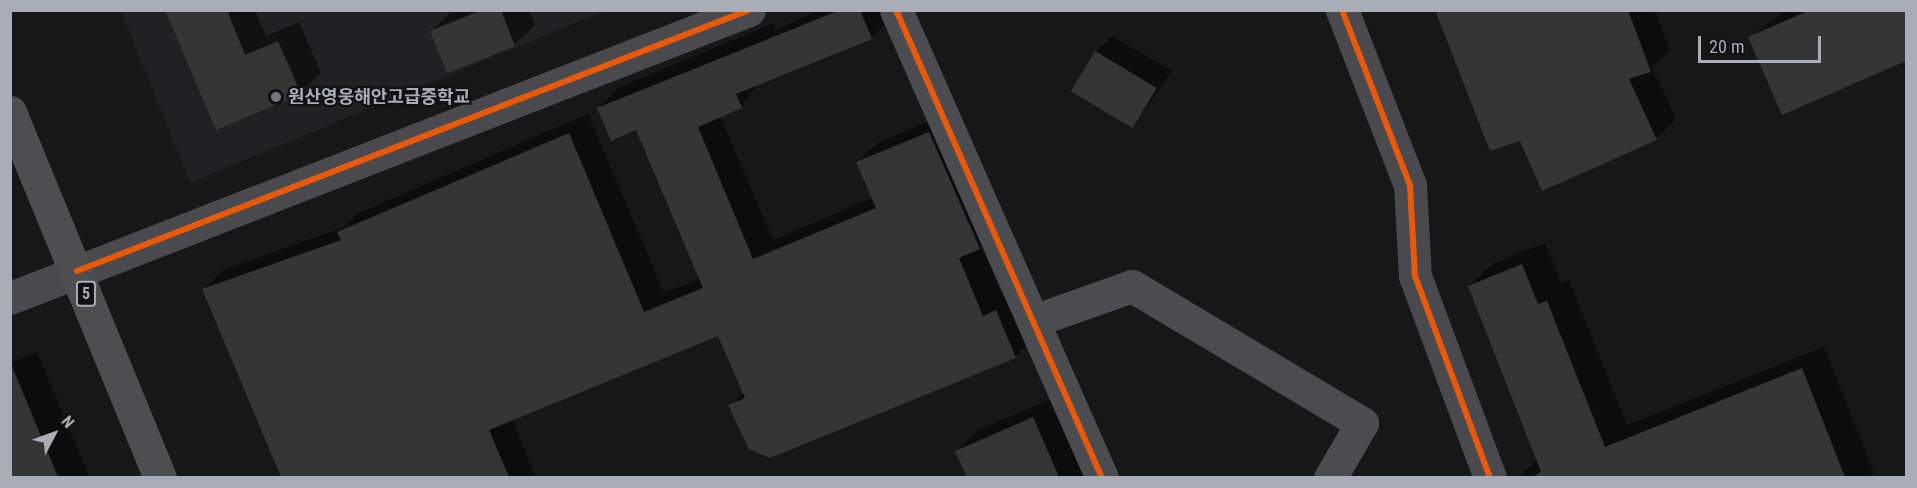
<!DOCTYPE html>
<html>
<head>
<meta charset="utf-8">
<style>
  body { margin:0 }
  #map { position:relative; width:1917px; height:488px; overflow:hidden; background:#171717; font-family:"Roboto Condensed","Noto Sans KR",sans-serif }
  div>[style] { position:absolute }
  .built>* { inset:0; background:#212123 }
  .shadow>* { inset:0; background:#0007 }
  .building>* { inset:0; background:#353536; transform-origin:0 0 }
  .street>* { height:33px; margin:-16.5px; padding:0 16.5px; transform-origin:16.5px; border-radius:16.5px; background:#4b4c50 }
  .secondary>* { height:33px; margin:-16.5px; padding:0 16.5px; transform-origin:16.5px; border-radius:16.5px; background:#4a4a4e }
  .highway>* { height:33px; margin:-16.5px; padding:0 16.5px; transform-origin:16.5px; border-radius:16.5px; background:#4e4e51 }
  .cycleway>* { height:6px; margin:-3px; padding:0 3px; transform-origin:3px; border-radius:3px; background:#e8590c }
  .dots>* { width:16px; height:16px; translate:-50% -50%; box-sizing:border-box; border:3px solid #111113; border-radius:50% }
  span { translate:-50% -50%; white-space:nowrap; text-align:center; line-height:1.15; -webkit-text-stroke:4.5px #111113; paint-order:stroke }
  .shield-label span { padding:2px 4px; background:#111113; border:2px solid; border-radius:4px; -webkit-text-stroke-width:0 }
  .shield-label { font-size:16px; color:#a8adb8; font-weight:700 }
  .poi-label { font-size:18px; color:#a8adb8; font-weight:700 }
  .left { translate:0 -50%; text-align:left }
  .frame { position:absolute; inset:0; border:12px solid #a8adb8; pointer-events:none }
  .north { position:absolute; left:24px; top:404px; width:60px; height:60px; -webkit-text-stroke:4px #111113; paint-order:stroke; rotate:49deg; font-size:16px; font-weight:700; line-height:24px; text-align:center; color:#a8adb8 }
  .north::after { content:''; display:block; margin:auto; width:21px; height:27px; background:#a8adb8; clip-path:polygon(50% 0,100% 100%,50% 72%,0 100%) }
  .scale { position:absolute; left:1698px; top:36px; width:123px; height:27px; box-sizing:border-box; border:3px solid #a8adb8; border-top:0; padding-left:8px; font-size:18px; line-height:21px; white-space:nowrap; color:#a8adb8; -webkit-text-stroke:4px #111113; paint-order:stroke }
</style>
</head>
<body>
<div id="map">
  <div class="built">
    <div style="clip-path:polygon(121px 11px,604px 11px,190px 183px)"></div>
  </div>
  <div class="shadow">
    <div style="clip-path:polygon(167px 10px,255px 10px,266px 36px,299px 22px,321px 73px,300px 93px)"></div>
    <div style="clip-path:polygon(529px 10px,535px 25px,514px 45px,432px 31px,452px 11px)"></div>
    <div style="clip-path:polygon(819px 10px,887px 10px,891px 18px,871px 38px,759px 83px,741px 107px,720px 116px,773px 240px,873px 198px,858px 162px,877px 143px,949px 113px,999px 228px,981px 246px,1003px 297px,1016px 292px,1035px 337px,1015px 357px,730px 406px,744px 392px,719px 334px,512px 419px,536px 478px,283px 478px,204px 289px,224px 270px,344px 227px,359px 213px,588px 114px,664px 293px,701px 278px,637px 128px,599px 108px,618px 88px,774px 23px,776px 30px)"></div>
    <div style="clip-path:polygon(1436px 10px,1655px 10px,1670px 50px,1652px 67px,1676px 119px,1656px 139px,1521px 139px)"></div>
    <div style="clip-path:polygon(1786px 10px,1906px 10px,1906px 59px,1782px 113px,1750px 38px)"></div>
    <div style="clip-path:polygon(1112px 36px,1172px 71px,1133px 126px,1096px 52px)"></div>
    <div style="clip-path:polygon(1545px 243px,1561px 283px,1569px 280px,1627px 425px,1824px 347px,1874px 473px,1870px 478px,1518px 478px,1538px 458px,1470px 286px,1492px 264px)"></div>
    <div style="clip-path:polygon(37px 352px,90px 478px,10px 478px,10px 363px)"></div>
    <div style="clip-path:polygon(1053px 398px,1088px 478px,968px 478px,957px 451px,977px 431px)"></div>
  </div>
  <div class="building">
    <div style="clip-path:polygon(165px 10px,227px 10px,245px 55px,278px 41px,301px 94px,216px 130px)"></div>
    <div style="clip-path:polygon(482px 10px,501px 10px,515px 46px,447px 73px,430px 31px)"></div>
    <div style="clip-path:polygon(840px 10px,860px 10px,872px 39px,736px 94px,742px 108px,698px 127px,753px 259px,876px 208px,856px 162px,929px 132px,980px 249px,959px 258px,983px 316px,996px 310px,1016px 358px,770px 458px,749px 449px,728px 405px,745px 398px,718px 336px,489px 430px,509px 477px,281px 477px,202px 289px,341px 240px,337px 232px,569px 133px,644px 312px,703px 288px,636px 130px,611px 141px,597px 108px)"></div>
    <div style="clip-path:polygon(1435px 10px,1628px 10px,1651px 72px,1629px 79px,1657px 140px,1542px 191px,1520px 141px,1490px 151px)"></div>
    <div style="clip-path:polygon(1810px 10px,1906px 10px,1906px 61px,1782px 115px,1748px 37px)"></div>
    <div style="left:1095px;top:51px;width:72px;height:47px;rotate:31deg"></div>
    <div style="clip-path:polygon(1522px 264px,1538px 304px,1547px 301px,1605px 447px,1802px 368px,1845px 477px,1532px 477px,1541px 472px,1468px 286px)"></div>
    <div style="clip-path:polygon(10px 364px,11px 364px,58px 477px,10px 477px)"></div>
    <div style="clip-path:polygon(1033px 417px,1059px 477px,967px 477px,955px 451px)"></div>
  </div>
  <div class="street">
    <div style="left:896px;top:10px;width:511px;rotate:66.24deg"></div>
    <div style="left:1033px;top:321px;width:105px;rotate:-19.5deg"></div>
    <div style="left:1132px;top:286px;width:268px;rotate:30.8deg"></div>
    <div style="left:1362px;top:423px;width:64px;rotate:120.2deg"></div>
  </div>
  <div class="secondary">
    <div style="left:1342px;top:10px;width:188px;rotate:68.8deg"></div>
    <div style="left:1410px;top:185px;width:91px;rotate:86.9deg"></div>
    <div style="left:1415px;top:276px;width:215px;rotate:69.6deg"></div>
    <div style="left:10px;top:298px;width:793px;rotate:-21.29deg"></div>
  </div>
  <div class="highway">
    <div style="left:10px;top:112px;width:396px;rotate:67.7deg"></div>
  </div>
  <div class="cycleway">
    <div style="left:896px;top:10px;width:511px;rotate:66.24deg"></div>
    <div style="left:1342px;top:10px;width:188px;rotate:68.8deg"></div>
    <div style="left:1410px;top:185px;width:91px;rotate:86.9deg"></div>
    <div style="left:1415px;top:276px;width:215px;rotate:69.6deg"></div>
    <div style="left:77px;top:271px;width:721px;rotate:-21.23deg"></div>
  </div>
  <div class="dots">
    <div style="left:276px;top:97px;background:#757880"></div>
  </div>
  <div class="shield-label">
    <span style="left:86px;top:294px">5</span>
  </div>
  <div class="poi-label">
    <span class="left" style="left:288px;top:97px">원산영웅해안고급중학교</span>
  </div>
  <div class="frame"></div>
  <div class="north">N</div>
  <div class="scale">20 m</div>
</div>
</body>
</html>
